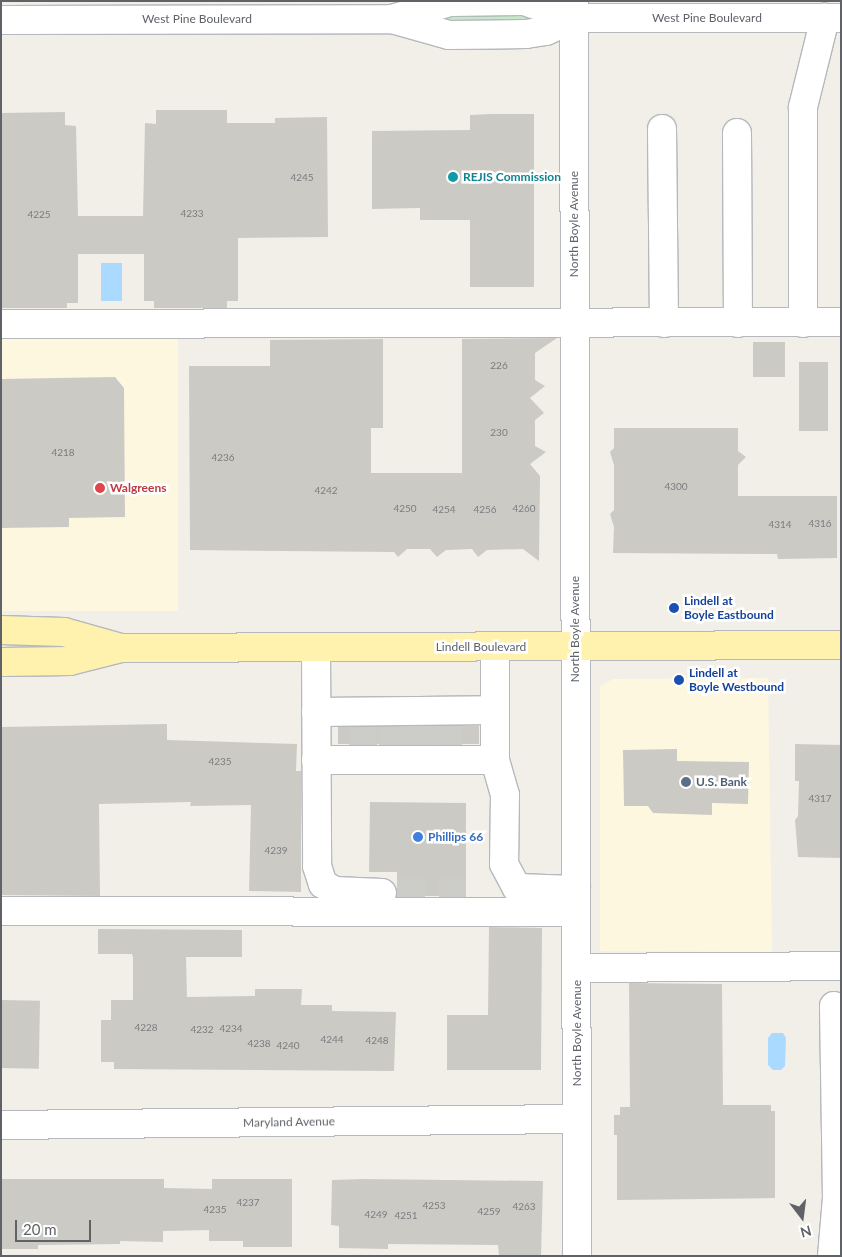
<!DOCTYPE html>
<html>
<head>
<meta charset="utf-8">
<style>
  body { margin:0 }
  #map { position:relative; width:842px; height:1257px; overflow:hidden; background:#f1efe8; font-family:Lato,sans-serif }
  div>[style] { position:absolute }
  .commercial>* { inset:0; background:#fef7e0; transform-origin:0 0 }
  .green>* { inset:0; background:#c5e8c5 }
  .water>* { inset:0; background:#aadaff; transform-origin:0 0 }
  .building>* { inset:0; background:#cccac5; transform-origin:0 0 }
  .minor-tunnel>* { height:28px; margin-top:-14px; transform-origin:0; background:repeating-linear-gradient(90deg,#ccccc8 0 28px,transparent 0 42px) }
  .roads { filter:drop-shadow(1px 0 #b5b8bc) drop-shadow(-1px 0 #b5b8bc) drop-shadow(0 1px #b5b8bc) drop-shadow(0 -1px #b5b8bc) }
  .minor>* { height:28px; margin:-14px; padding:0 14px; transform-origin:14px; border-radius:14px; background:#fff }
  .major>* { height:28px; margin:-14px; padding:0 14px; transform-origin:14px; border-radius:14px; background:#fff2af }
  .dots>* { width:14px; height:14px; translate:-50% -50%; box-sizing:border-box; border:2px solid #fff; border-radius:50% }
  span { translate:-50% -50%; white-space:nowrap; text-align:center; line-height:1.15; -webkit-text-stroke:5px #fff; paint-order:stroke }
  .number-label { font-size:10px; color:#7a7d7f }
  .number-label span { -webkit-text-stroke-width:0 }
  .street-label { font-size:12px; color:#5f6368 }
  .culture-label { font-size:12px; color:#0d838f; font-weight:700 }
  .left { translate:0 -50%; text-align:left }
  .health-label { font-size:12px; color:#be3a42; font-weight:700 }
  .transit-label { font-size:12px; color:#164399; font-weight:700 }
  .service-label { font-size:12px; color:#4e5e75; font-weight:700 }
  .shop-label { font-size:12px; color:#366cbe; font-weight:700 }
  .frame { position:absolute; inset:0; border:2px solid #5f6368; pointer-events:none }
  .north { position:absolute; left:777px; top:1192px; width:50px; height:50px; -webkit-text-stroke:4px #fff; paint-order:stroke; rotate:165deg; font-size:14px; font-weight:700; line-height:20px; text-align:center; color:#5f6368 }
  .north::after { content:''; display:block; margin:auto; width:18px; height:22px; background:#5f6368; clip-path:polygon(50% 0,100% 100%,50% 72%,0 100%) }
  .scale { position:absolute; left:15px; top:1220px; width:76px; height:22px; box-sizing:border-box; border:2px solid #5f6368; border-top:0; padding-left:6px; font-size:15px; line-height:18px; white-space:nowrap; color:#5f6368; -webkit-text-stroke:4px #fff; paint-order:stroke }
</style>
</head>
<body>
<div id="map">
  <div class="commercial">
    <div style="left:1px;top:336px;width:177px;height:275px"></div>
    <div style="clip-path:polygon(768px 678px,772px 952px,600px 951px,600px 686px,613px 679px)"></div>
  </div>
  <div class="green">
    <div style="clip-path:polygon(524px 13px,529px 16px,528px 23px,447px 21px,447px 16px)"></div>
  </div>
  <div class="water">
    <div style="left:101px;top:263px;width:21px;height:38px"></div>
    <div style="clip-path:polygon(772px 1033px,783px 1033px,786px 1038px,785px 1066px,781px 1070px,773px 1070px,768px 1065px,768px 1038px)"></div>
  </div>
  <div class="building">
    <div style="clip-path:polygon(156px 110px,227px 110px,227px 123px,275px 123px,275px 118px,327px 117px,328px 237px,238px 238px,238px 301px,227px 301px,227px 308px,154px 308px,154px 301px,144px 301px,144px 254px,78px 254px,78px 303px,67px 303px,67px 308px,1px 308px,1px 113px,65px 112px,65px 125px,76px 126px,78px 216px,143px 216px,145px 123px,156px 124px)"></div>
    <div style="clip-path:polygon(491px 114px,534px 114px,534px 287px,470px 287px,470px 220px,420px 220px,420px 208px,372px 209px,372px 131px,470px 130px,470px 115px)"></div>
    <div style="clip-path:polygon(557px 338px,535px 353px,535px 380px,545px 386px,530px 398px,544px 413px,535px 420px,535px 446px,546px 452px,530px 464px,540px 476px,539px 561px,523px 549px,487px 550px,478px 557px,472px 549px,446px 550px,437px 557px,430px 549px,407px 549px,398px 557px,394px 552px,190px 550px,189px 366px,270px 366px,270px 340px,383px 339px,383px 428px,371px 428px,371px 473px,462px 473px,462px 339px)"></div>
    <div style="left:753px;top:342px;width:32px;height:35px"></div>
    <div style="left:799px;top:362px;width:29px;height:69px"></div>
    <div style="clip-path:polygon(115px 377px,124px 388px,125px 517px,69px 518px,69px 527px,1px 528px,1px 379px)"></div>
    <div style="clip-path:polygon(614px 428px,738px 428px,738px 451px,746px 457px,738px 465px,738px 496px,837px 496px,837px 558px,778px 559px,777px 554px,613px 553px,614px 527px,610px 514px,614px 510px,614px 465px,610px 452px,614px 448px)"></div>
    <div style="clip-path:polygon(167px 724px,167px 740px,297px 744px,296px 771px,301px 771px,301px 892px,249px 891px,251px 805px,190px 806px,191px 802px,99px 804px,100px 896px,1px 895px,1px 727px)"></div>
    <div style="left:479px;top:726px;width:18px;height:141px;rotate:90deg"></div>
    <div style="clip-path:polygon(795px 744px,841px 745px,841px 858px,798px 857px,795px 820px,798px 816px,799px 781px,795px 781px)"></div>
    <div style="clip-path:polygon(677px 749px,677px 761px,749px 762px,748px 804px,712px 803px,712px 815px,653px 813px,648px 806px,624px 806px,623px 750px)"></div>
    <div style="clip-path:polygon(370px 802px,466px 803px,466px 896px,397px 896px,397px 872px,369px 872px)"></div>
    <div style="clip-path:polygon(489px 927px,542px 928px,541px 1070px,447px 1070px,447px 1015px,488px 1015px)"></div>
    <div style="clip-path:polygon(98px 929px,242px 930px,242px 957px,186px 957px,187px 997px,255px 996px,255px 989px,302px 989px,301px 1005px,332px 1005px,332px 1011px,396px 1012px,394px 1071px,114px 1069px,114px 1062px,101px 1062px,101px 1020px,111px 1020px,111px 1000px,133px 1000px,133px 957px,132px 954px,98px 954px)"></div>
    <div style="clip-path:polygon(629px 983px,722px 984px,723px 1105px,771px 1105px,771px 1111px,775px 1111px,775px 1198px,617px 1200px,617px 1135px,614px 1135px,614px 1115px,620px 1115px,620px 1107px,630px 1107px)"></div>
    <div style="left:1px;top:1000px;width:39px;height:68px;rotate:1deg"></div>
    <div style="clip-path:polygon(1px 1179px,164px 1179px,164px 1188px,212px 1189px,212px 1179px,292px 1179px,292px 1247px,243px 1247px,243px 1241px,209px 1241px,209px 1230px,163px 1231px,163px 1242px,120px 1241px,120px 1244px,38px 1245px,38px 1249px,1px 1249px)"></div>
    <div style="clip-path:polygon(363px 1179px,543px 1181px,541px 1256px,499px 1256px,498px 1245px,388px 1244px,388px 1249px,339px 1248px,339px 1226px,331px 1225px,332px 1180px)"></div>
  </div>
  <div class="minor-tunnel">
    <div style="left:363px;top:721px;width:28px;rotate:90deg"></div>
    <div style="left:420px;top:721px;width:28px;rotate:90deg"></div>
    <div style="left:448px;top:748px;width:27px;rotate:-88deg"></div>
    <div style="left:393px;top:749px;width:28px;rotate:-90deg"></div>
    <div style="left:397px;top:893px;width:69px"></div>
  </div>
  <div class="roads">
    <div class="minor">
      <div style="left:574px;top:1px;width:1255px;rotate:89.86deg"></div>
      <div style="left:392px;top:19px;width:60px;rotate:-16.3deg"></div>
      <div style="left:450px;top:2px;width:74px;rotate:-0.8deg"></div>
      <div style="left:524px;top:1px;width:53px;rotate:18.8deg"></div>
      <div style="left:574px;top:18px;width:267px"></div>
      <div style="left:1px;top:20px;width:391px;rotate:-0.1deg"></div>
      <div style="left:392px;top:19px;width:59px;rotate:15.7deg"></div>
      <div style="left:449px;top:35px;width:77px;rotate:-0.7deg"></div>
      <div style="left:526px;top:34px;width:20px;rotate:-9deg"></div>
      <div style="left:546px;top:31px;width:31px;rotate:-25deg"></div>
      <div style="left:662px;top:129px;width:194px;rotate:89.4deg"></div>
      <div style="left:737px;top:133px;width:190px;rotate:89.7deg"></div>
      <div style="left:803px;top:323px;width:216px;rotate:-90deg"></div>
      <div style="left:803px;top:107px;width:92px;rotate:-76.1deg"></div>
      <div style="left:1px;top:324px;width:840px;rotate:-0.14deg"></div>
      <div style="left:316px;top:647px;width:219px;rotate:89.7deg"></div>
      <div style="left:317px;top:866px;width:19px;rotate:72deg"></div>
      <div style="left:323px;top:884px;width:14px;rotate:30deg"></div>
      <div style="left:335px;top:891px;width:47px;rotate:2.4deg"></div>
      <div style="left:495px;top:647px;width:113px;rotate:90deg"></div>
      <div style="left:495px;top:760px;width:36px;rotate:74deg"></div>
      <div style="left:505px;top:795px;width:69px;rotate:90.8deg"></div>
      <div style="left:504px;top:864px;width:27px;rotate:62deg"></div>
      <div style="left:517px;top:888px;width:59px;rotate:1.9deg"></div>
      <div style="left:316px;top:712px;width:179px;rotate:-0.6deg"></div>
      <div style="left:316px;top:760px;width:179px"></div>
      <div style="left:1px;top:911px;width:575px;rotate:0.1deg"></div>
      <div style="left:576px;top:968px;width:265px;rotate:-0.4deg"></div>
      <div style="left:1px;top:1125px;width:576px;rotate:-0.6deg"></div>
      <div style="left:832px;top:1256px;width:58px;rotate:-85.1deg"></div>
      <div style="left:837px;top:1198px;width:192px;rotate:-90.9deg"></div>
    </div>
    <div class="major">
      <div style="left:1px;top:630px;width:63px;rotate:1.8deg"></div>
      <div style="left:64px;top:632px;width:59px;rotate:15.7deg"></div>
      <div style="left:1px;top:662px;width:69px;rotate:-0.8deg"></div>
      <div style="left:70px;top:661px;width:53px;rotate:-14.3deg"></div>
      <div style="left:121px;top:648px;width:720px;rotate:-0.24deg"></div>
    </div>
  </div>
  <div class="dots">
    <div style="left:453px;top:177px;background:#0f9aa8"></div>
    <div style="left:100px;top:488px;background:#e0444e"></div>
    <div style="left:674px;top:608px;background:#1a4fb4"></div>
    <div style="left:679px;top:680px;background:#1a4fb4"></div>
    <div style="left:686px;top:782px;background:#5c6f8a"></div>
    <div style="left:418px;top:837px;background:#3f7fe0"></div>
  </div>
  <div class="number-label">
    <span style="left:302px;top:178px">4245</span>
    <span style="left:192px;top:214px">4233</span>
    <span style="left:39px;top:215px">4225</span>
    <span style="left:499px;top:366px">226</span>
    <span style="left:499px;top:433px">230</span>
    <span style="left:63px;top:453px">4218</span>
    <span style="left:223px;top:458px">4236</span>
    <span style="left:676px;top:487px">4300</span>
    <span style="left:326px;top:491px">4242</span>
    <span style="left:405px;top:509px">4250</span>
    <span style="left:524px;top:509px">4260</span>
    <span style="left:444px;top:510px">4254</span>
    <span style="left:485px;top:510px">4256</span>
    <span style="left:820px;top:524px">4316</span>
    <span style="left:780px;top:525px">4314</span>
    <span style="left:220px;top:762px">4235</span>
    <span style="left:820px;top:799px">4317</span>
    <span style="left:276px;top:851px">4239</span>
    <span style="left:146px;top:1028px">4228</span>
    <span style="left:231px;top:1029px">4234</span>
    <span style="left:202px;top:1030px">4232</span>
    <span style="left:332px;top:1040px">4244</span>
    <span style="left:377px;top:1041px">4248</span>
    <span style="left:259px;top:1044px">4238</span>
    <span style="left:288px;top:1046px">4240</span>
    <span style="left:248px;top:1203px">4237</span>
    <span style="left:434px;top:1206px">4253</span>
    <span style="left:524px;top:1207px">4263</span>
    <span style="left:215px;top:1210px">4235</span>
    <span style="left:489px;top:1212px">4259</span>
    <span style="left:376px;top:1215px">4249</span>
    <span style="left:406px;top:1216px">4251</span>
  </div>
  <div class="street-label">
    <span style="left:707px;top:18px">West Pine Boulevard</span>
    <span style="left:197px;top:19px">West Pine Boulevard</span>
    <span style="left:574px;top:224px;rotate:-90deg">North Boyle Avenue</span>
    <span style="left:575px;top:629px;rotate:-90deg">North Boyle Avenue</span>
    <span style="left:481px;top:647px">Lindell Boulevard</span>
    <span style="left:577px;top:1033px;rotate:-90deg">North Boyle Avenue</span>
    <span style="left:289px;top:1122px;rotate:-1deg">Maryland Avenue</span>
  </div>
  <div class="culture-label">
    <span class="left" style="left:463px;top:177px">REJIS Commission</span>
  </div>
  <div class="health-label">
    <span class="left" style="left:110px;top:488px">Walgreens</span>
  </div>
  <div class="transit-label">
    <span class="left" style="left:684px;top:608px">Lindell at<br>Boyle Eastbound</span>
    <span class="left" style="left:689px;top:680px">Lindell at<br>Boyle Westbound</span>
  </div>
  <div class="service-label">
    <span class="left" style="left:696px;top:782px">U.S. Bank</span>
  </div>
  <div class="shop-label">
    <span class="left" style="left:428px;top:837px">Phillips 66</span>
  </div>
  <div class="frame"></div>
  <div class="north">N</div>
  <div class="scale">20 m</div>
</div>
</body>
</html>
